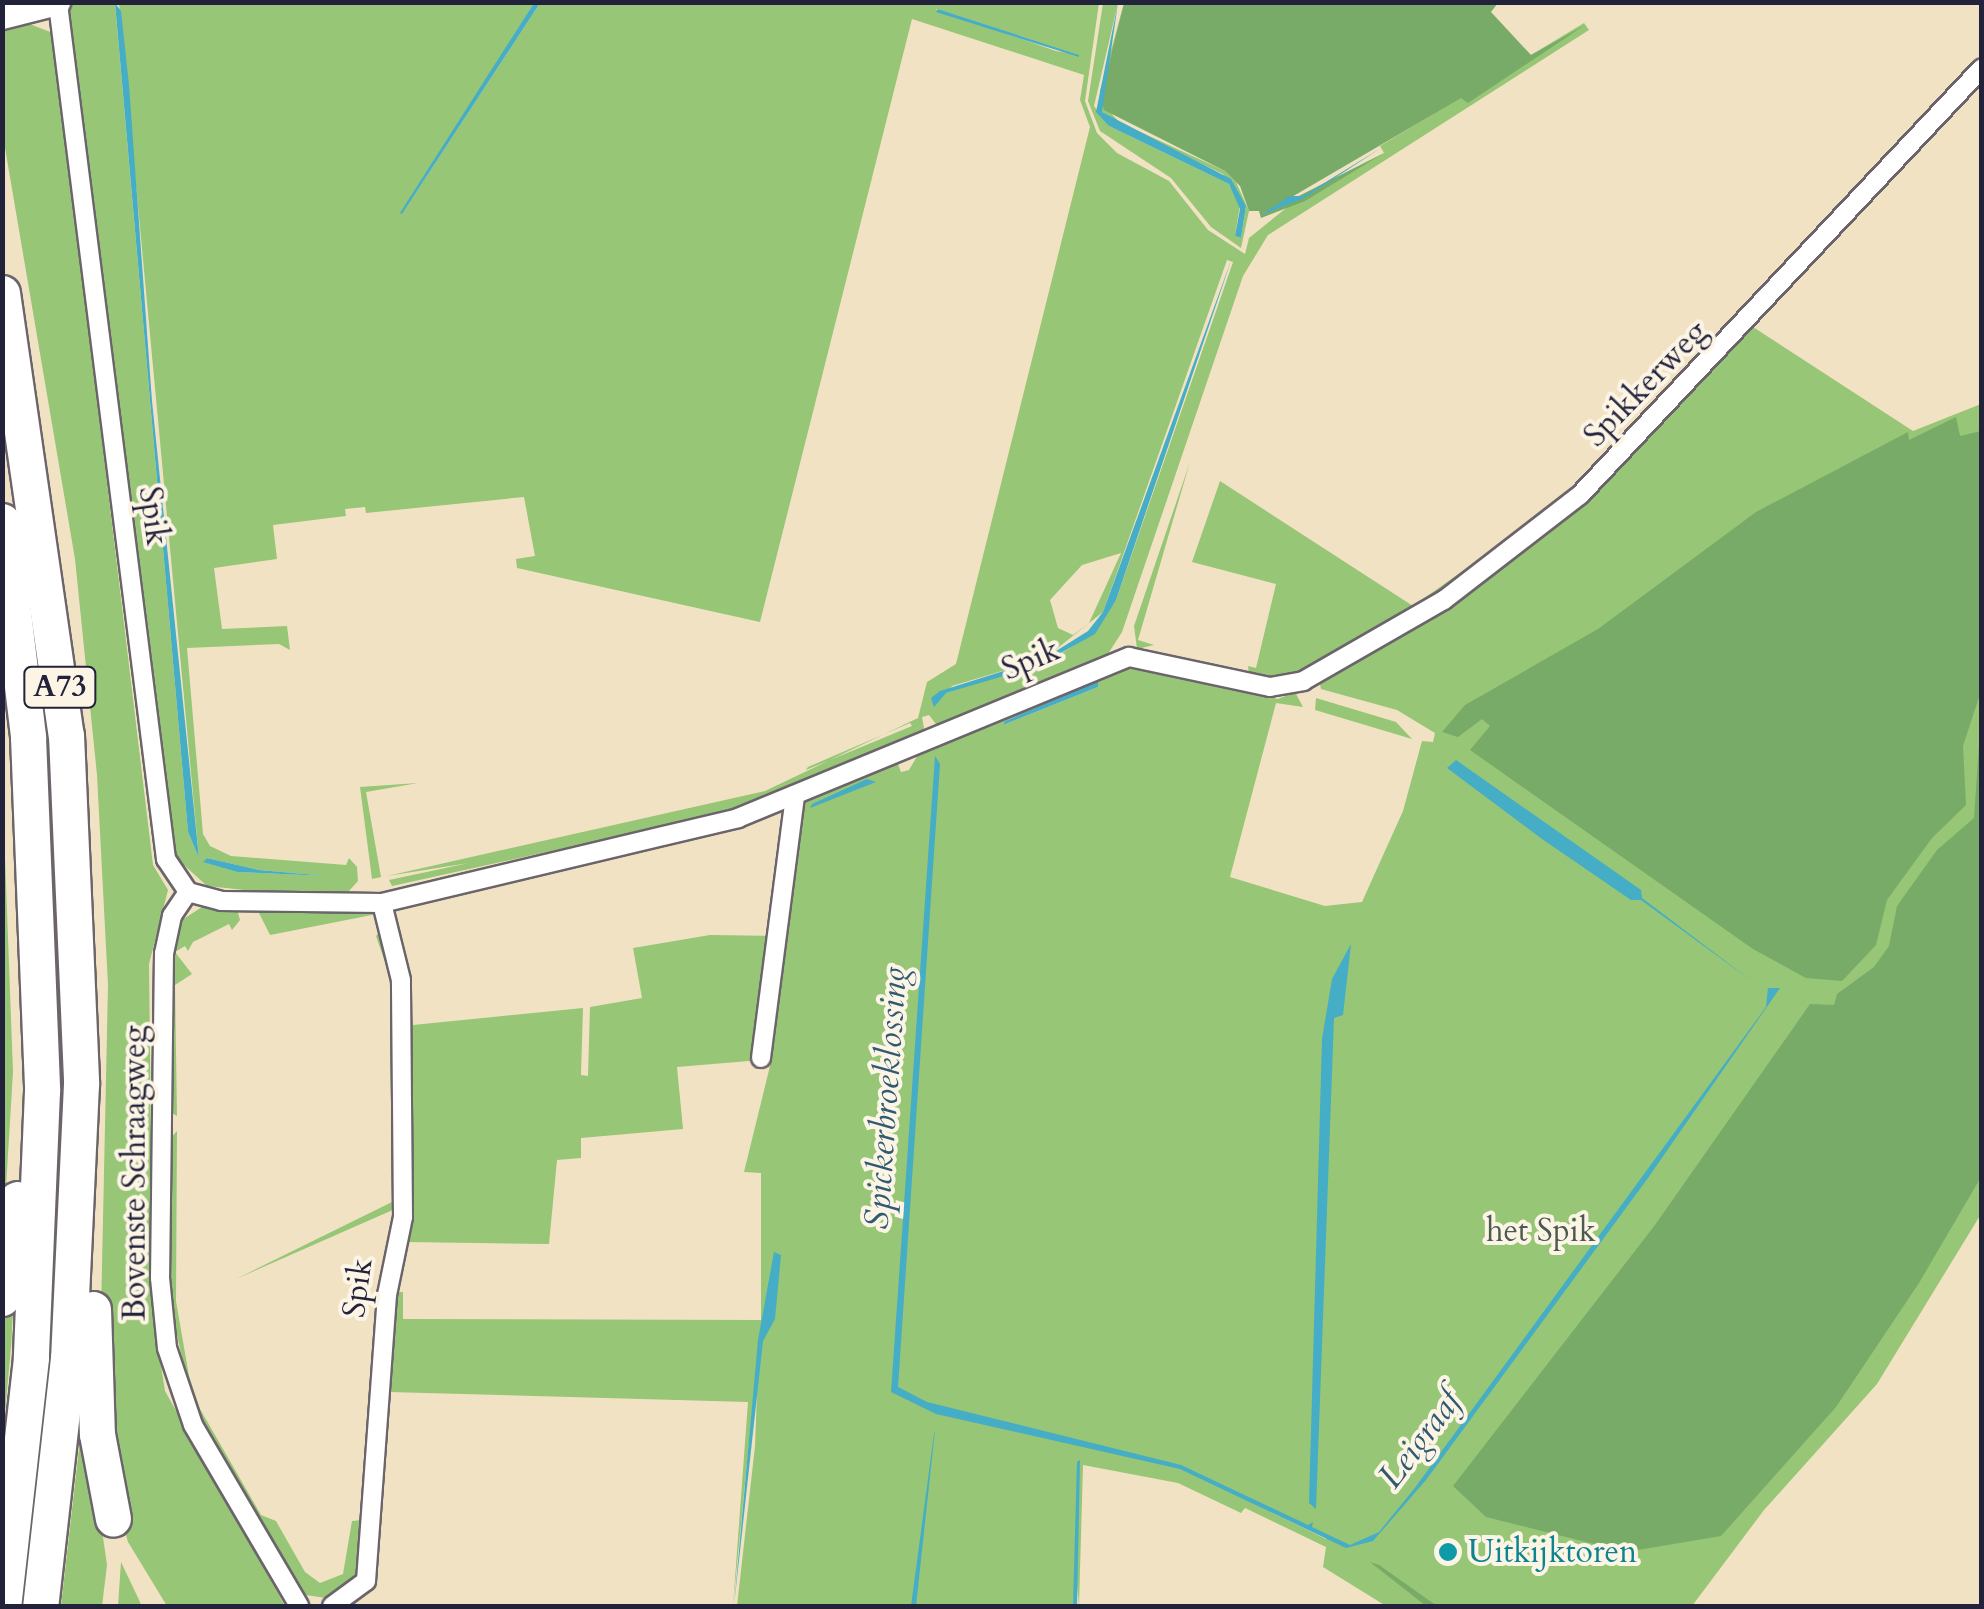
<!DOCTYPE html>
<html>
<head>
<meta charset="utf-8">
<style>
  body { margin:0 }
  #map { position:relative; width:1984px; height:1609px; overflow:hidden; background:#f2e2c4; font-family:Cardo,serif }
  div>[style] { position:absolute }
  .green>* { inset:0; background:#96c676 }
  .forest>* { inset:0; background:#78ab67 }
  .water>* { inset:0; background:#45adc5 }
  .roads { filter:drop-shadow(2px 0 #6b656b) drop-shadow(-2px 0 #6b656b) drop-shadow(0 2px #6b656b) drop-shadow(0 -2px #6b656b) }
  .street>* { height:18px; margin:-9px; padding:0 9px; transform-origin:9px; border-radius:9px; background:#fff }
  .secondary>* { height:25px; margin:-12.5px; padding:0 12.5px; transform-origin:12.5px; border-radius:12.5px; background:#fff }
  .highway>* { height:35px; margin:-17.5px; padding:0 17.5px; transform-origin:17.5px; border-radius:17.5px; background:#fff }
  .dots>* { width:28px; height:28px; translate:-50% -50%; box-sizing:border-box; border:5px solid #fcf5e5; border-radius:50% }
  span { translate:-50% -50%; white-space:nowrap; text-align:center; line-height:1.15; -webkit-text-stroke:8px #fcf5e5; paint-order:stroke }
  .shield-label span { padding:2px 8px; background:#fcf5e5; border:2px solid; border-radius:8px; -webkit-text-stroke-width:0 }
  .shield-label { font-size:30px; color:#22223b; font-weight:700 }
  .street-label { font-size:32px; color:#22223b }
  .park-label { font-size:32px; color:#4b5b50 }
  .culture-label { font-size:32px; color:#0d838f }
  .left { translate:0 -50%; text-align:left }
  .water-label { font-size:35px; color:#305a72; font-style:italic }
  .frame { position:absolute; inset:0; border:5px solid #22223b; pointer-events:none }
</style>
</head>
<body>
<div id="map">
  <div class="green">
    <div style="clip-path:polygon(evenodd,65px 3px,115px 4px,188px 832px,199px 858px,119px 3px,534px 3px,402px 214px,540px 3px,1099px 3px,1085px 101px,1097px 133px,1117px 153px,1169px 181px,1208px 230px,1245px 254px,1249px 238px,1295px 201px,1384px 153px,1380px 146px,1584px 23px,1589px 30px,1268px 235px,1243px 276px,1122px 632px,1106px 657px,939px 728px,929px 715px,922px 717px,925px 734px,741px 809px,392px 886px,389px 880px,469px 863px,387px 876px,765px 791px,918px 718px,927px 682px,956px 664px,1090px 127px,1080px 100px,1084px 75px,912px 19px,760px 622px,517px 568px,516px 559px,535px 556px,524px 497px,366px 513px,365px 507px,345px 509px,346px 516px,273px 525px,277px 559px,214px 568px,222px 629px,287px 626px,290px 650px,279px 644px,187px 648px,203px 834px,210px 846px,231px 856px,346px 865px,349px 858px,357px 867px,358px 881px,349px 891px,273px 893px,207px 886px,174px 856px,65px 3px,935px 9px,938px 9px,1075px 54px,1056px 51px,935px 9px,65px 3px,1227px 260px,1233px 262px,1116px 600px,1091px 635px,1052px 659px,946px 693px,934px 707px,952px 686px,1045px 658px,1103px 612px,1227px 260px,65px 3px,1121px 553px,1089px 623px,1073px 635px,1058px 628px,1050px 600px,1082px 565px,1121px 553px,65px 3px,910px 723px,912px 726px,806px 770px,808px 767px,910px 723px,65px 3px,207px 858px,259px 870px,327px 876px,237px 872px,204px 862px,207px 858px)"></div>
    <div style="clip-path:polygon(1103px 3px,1118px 3px,1094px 106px,1109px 126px,1229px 184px,1240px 205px,1235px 236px,1241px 238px,1246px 206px,1223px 174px,1108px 119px,1102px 112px,1100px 91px,1124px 3px,1101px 102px,1119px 122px,1225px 171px,1236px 182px,1249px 211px,1241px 248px,1211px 227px,1171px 178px,1100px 131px,1088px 101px)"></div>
    <div style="clip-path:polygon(27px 23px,53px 33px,153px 865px,168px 890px,149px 964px,153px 1316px,165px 1391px,285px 1606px,167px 1606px,128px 1542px,115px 1496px,100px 1360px,108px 985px,97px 775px,75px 559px,3px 136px,2px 29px)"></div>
    <div style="clip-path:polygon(1739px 321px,1566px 500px,1414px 613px,1302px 674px,1273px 679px,1249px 674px,1248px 666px,1256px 668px,1276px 584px,1192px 562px,1220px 481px,1413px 606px,1552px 508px)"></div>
    <div style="clip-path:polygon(evenodd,1753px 327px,1913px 431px,1981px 404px,1981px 1214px,1877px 1384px,1764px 1510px,1692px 1606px,1386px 1606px,1323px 1567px,1326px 1547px,1245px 1508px,1241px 1513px,1178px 1483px,1083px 1465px,1079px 1606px,1077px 1584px,1075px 1606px,737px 1606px,755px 1446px,759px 1340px,733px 1606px,748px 1402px,389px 1392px,392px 1292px,403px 1292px,403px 1319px,761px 1320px,761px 1173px,744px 1172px,770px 1066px,795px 813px,802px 801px,896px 759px,901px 772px,909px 770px,919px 753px,1126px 666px,1278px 699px,1295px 692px,1303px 707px,1276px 703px,1230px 877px,1325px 906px,1362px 902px,1403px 811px,1422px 741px,1433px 742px,1435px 733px,1397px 710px,1321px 689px,1319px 679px,1453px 601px,1554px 527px,1753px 327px,1098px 682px,1098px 687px,1003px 725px,1005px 721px,1098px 682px,1753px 327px,1239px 1495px,1327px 1535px,1326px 1539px,1238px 1496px,1239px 1495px)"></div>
    <div style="clip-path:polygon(1190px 462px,1138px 640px,1154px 645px,1137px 649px,1134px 626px)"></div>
    <div style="clip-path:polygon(1316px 698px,1396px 722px,1412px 739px,1315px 710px)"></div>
    <div style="clip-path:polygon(2px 776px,13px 1072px,2px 1253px)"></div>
    <div style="clip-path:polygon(418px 783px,366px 792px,381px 877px,372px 879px,360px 787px)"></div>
    <div style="clip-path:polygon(205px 905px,237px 909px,240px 920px,232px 930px,229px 924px,193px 942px,188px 951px,185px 946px,175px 952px,192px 974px,175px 985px,177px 1116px,169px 1111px,169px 961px,179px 922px)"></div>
    <div style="clip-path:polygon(366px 905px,380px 913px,392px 982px,376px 936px,382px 929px,377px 914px,270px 935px,258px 911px)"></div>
    <div style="clip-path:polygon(710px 935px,772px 936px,761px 1060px,677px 1067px,683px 1129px,581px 1138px,581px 1158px,557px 1160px,549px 1244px,406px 1242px,406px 982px,413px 1025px,583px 1008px,581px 1075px,588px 1076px,590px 1007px,642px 998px,633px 948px)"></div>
    <div style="clip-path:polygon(177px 1131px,176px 1301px,189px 1376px,200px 1409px,261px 1515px,276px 1521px,305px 1572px,320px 1583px,343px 1574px,352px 1521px,362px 1520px,395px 1209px,236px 1279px,392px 1202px,396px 1206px,359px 1581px,334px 1599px,305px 1595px,296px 1584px,194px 1409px,170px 1305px,169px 1140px)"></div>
    <div style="clip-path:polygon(15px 1275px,11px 1347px,3px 1434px,3px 1326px)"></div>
    <div style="clip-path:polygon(84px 1405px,107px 1565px,102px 1606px,61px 1606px)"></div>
    <div style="clip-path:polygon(121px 1562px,140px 1602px,141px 1606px,118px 1606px)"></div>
  </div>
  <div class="forest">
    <div style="clip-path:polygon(1124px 3px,1498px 3px,1491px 12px,1531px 55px,1585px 25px,1468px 103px,1461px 98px,1261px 215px,1384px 153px,1305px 201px,1261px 218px,1259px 211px,1249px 211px,1240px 186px,1225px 171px,1104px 110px,1101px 96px)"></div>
    <div style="clip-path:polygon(1956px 417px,1960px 436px,1981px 431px,1982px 688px,1963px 746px,1966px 805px,1932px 838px,1887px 900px,1876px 945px,1842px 981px,1806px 978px,1753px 949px,1470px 750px,1490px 726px,1482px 719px,1458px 737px,1442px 732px,1465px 705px,1598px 629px,1756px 512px,1908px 432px,1909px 440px)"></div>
    <div style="clip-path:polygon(1981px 716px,1981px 1177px,1919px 1283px,1836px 1407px,1721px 1536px,1626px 1552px,1486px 1517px,1453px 1486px,1655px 1225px,1810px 1004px,1834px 1005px,1837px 994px,1874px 967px,1889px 946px,1897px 906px,1937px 850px,1974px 818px)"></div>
    <div style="clip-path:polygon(1370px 1562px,1379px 1565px,1437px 1606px,1426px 1606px)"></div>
  </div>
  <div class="water">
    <div style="clip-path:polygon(115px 3px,121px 11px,129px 85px,152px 401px,199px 858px,188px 832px)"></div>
    <div style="clip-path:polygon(534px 3px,540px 3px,402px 214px,400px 213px)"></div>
    <div style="clip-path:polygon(1118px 3px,1102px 112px,1231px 179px,1246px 206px,1241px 238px,1235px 236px,1240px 209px,1229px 184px,1109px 126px,1096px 112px)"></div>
    <div style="clip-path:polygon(938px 9px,1079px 55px,1079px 57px,936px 12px)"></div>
    <div style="clip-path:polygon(1381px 148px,1304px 198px,1261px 215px,1290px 196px,1303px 196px)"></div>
    <div style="clip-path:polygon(1232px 258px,1116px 600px,1095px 634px,1037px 666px,946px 693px,934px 707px,931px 698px,940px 691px,1045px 658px,1088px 631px,1103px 612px)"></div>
    <div style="clip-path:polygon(1098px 681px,1098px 687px,1003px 725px,1005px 721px)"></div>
    <div style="clip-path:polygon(935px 756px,940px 764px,898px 1387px,927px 1402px,1181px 1465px,1308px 1525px,1313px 1522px,1312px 1527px,1350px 1545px,1379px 1532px,1414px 1489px,1766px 1007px,1768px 988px,1780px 988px,1648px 1178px,1426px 1480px,1373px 1541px,1346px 1548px,1180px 1469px,936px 1414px,891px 1392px)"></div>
    <div style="clip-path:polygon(1456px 760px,1641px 890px,1642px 898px,1753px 982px,1641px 900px,1631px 900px,1542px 839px,1447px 768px)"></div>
    <div style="clip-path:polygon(867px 779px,876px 782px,810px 808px,812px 804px)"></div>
    <div style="clip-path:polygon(207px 858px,259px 870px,327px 876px,237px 872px,203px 862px)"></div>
    <div style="clip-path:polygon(1351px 944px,1343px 1015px,1334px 1018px,1316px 1509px,1309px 1503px,1322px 1039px,1332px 979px)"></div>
    <div style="clip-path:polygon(774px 1252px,781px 1255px,775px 1319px,763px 1341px,734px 1606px,758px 1340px)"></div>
    <div style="clip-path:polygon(935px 1430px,916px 1606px,911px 1606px,934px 1434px)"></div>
    <div style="clip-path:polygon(1080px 1460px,1077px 1606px,1073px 1606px,1077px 1462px)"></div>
  </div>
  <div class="roads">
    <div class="street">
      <div style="left:58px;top:4px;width:862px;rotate:82.8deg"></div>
      <div style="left:166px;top:859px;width:40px;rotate:56deg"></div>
      <div style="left:188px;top:892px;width:34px;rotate:15deg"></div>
      <div style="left:221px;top:901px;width:161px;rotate:0.7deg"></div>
      <div style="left:382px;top:903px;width:366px;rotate:-13.4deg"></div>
      <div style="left:738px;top:818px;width:423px;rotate:-22.4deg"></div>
      <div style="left:1129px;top:657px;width:144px;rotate:12deg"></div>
      <div style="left:1270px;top:687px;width:34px;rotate:-10deg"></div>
      <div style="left:1303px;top:681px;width:163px;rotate:-29.9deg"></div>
      <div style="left:1444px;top:600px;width:172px;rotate:-37.7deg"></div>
      <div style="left:1580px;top:495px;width:586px;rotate:-46.73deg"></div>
      <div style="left:188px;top:892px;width:29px;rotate:124deg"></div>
      <div style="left:172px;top:916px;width:38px;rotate:102deg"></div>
      <div style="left:164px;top:953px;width:325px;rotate:90.7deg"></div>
      <div style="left:160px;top:1278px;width:70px;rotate:84.3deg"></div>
      <div style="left:167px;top:1348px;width:81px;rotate:71.3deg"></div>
      <div style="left:193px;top:1425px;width:210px;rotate:59.6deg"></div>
      <div style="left:761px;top:1058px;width:263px;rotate:-82.6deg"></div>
      <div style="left:332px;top:1606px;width:42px;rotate:-36.3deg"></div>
      <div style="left:366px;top:1581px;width:287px;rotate:-85.8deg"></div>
      <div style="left:387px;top:1295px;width:80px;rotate:-78.4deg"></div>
      <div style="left:403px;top:1217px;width:237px;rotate:-90.5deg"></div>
      <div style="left:401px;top:980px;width:79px;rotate:-103.9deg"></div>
    </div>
    <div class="secondary">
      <div style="left:2px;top:16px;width:57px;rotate:-14.3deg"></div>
    </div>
    <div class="highway">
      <div style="left:2px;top:293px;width:447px;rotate:81.8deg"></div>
      <div style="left:66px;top:735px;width:349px;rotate:87.5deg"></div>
      <div style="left:81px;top:1084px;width:274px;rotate:92.7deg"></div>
      <div style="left:68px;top:1358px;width:250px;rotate:96.4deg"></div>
      <div style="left:2px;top:521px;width:218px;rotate:83.1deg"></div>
      <div style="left:28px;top:737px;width:354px;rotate:87.7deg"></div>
      <div style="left:42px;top:1091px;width:267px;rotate:92.4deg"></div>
      <div style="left:31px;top:1358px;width:250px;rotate:96.4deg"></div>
      <div style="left:2px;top:1298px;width:100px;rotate:-81.4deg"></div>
      <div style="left:93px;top:1309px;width:125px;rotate:88.2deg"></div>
      <div style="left:97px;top:1434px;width:86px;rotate:79.3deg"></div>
    </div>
  </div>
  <div class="dots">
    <div style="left:1448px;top:1552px;background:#0f9aa8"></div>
  </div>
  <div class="shield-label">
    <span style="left:60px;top:687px">A73</span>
  </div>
  <div class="street-label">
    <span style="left:1646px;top:384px;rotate:-46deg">Spikkerweg</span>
    <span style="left:153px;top:516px;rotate:82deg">Spik</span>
    <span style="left:1031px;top:660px;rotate:-23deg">Spik</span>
    <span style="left:135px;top:1173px;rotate:-90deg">Bovenste Schraagweg</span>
    <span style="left:358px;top:1288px;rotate:-82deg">Spik</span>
  </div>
  <div class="park-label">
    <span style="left:1541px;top:1231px">het Spik</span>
  </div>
  <div class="culture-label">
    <span class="left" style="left:1468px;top:1552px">Uitkijktoren</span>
  </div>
  <div class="water-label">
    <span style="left:886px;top:1098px;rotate:-86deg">Spickerbroeklossing</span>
    <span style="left:1420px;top:1439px;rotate:-53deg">Leigraaf</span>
  </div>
  <div class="frame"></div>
</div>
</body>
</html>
